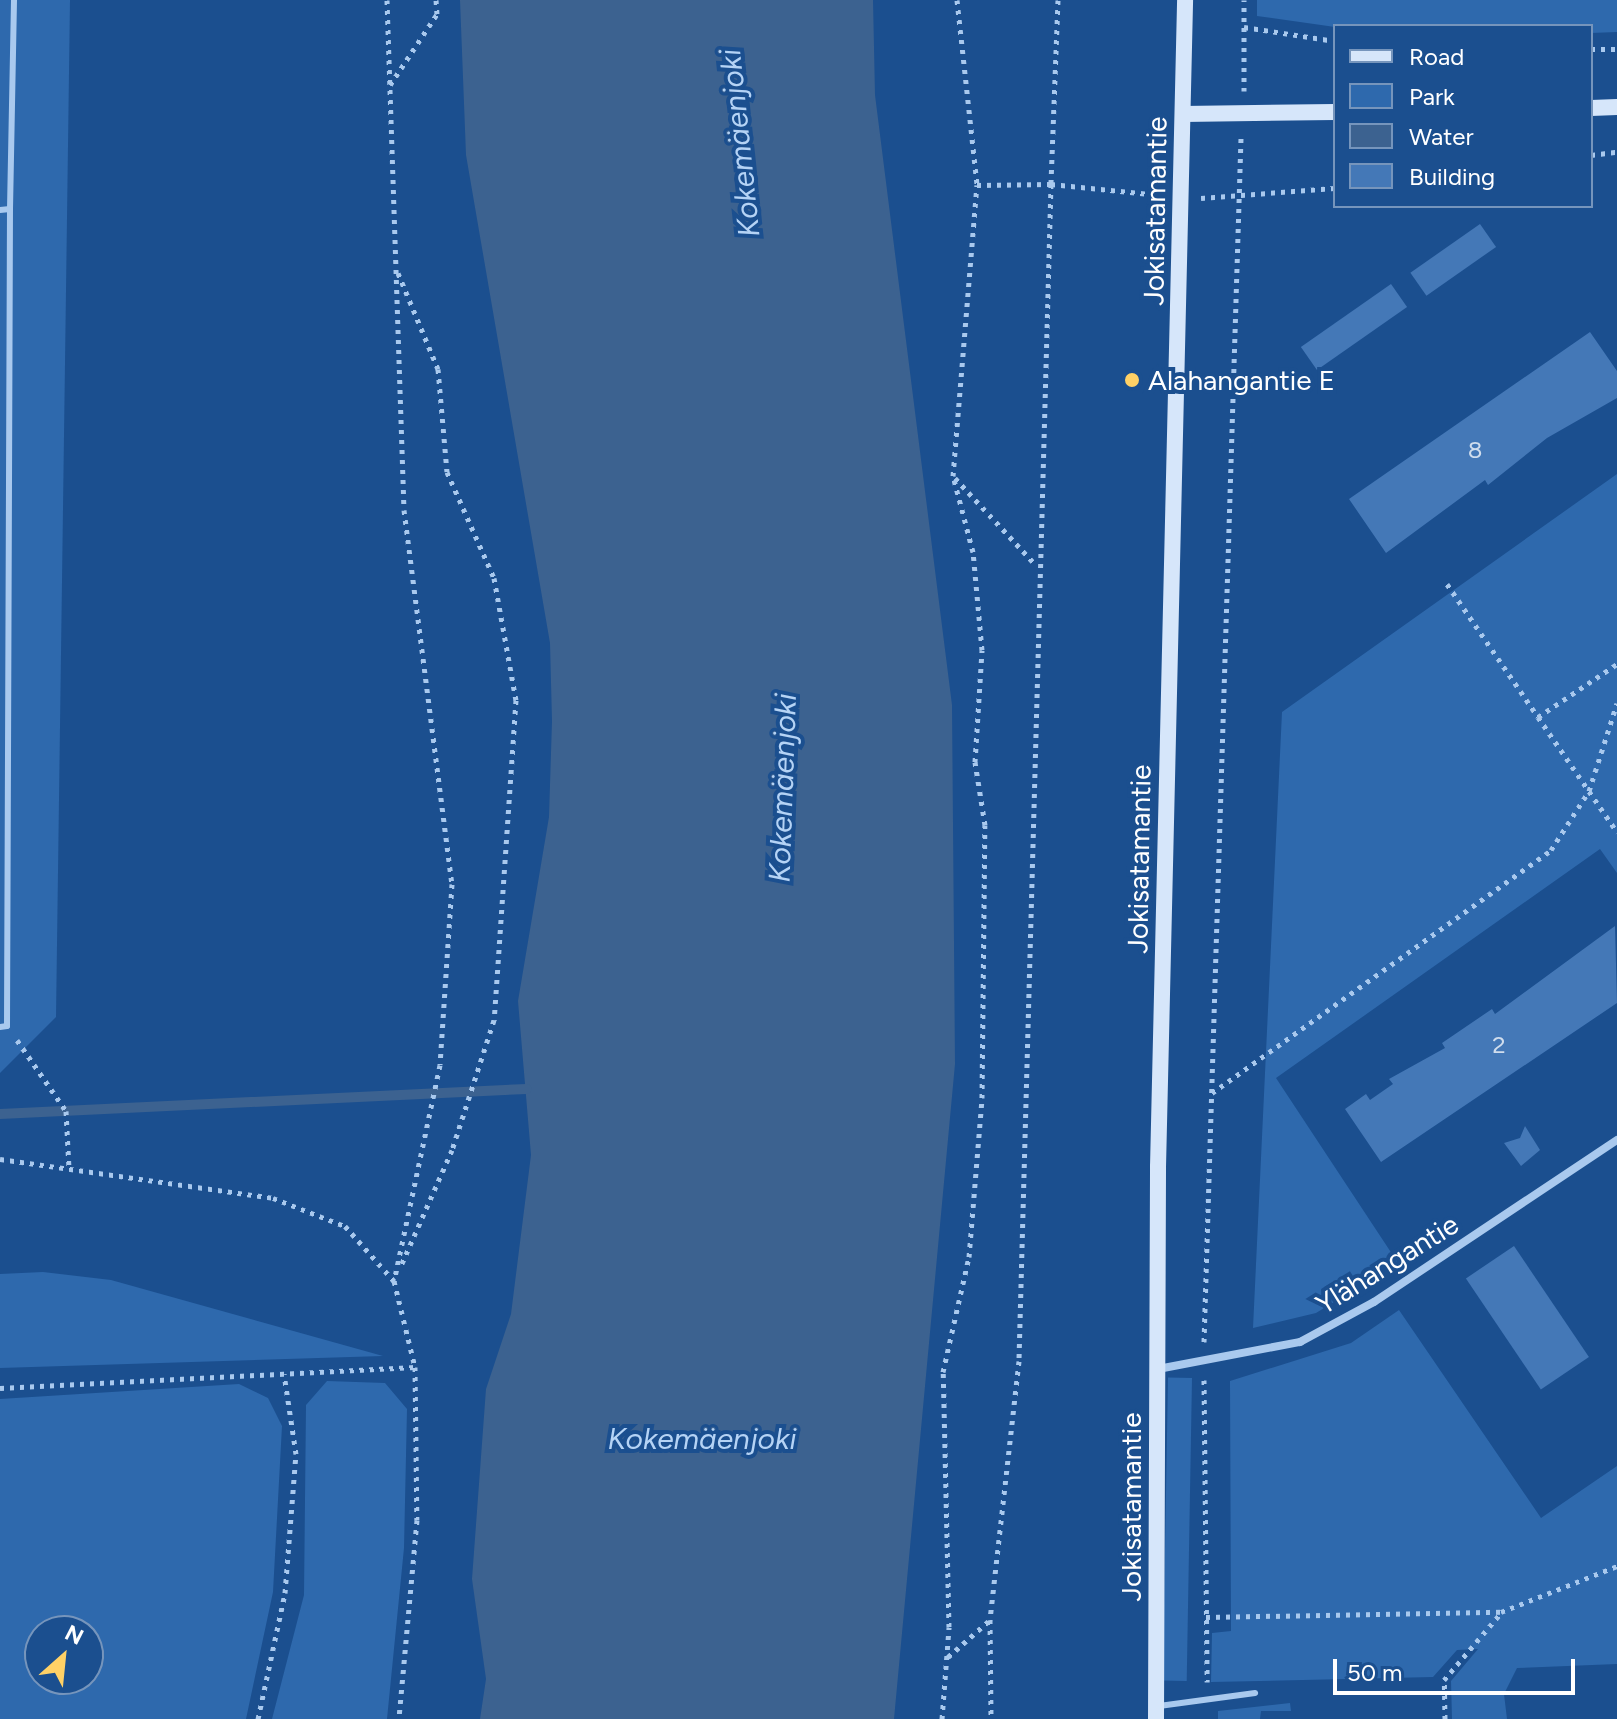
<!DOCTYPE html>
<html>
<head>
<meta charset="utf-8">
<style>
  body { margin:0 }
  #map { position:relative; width:1617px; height:1719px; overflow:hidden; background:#1b4f8f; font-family:Figtree,sans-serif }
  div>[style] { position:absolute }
  .green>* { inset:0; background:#2e69ad; transform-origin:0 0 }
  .water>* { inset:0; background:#3c6290 }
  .stream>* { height:10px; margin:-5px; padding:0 5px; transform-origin:5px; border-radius:5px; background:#3c6290 }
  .building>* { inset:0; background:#4478b7; transform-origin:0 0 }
  .path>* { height:5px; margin-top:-2.5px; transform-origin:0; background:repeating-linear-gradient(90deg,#a9c9ee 0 4px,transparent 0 10px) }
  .lane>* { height:6px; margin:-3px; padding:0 3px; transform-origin:3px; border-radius:3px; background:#a9c9ee }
  .street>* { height:8px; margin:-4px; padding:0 4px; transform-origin:4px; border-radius:4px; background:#a9c9ee }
  .secondary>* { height:16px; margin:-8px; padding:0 8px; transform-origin:8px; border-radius:8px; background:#d6e6fa }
  .dots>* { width:22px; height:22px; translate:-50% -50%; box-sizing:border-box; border:4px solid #1b4f8f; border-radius:50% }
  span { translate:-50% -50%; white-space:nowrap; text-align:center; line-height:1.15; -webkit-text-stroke:8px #1b4f8f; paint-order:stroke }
  .number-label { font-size:24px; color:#d0dded }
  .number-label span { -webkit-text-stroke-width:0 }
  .street-label { font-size:28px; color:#fff }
  .poi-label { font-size:28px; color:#fff }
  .left { translate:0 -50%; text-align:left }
  .water-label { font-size:30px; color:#b5d3f5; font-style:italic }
  .legend { position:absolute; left:1333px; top:24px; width:260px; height:184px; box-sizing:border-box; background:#1b4f8f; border:2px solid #7695bc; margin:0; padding:10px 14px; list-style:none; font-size:24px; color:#fff }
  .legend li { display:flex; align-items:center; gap:16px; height:40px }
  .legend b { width:40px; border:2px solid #7695bc }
  .north { position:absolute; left:24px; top:1615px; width:80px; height:80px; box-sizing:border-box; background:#1b4f8f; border:2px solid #7695bc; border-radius:50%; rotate:27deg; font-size:22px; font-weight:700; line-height:32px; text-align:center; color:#fff }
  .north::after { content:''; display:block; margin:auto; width:28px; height:36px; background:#ffd166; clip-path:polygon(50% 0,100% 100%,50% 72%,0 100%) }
  .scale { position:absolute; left:1333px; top:1659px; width:242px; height:36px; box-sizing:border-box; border:4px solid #fff; border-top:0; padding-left:10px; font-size:24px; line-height:28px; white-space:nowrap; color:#fff; -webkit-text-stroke:6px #1b4f8f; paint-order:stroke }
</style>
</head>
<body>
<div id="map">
  <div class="green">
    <div style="clip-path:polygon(0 0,70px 0,56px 1017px,0 1073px)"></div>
    <div style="clip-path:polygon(1257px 0,1617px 0,1617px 32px,1591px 33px,1591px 26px,1335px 27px,1257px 16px)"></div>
    <div style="clip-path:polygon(1617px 474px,1617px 873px,1600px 849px,1276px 1078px,1398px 1263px,1316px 1313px,1253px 1328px,1282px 712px)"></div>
    <div style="clip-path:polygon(43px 1272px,111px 1280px,383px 1356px,0 1368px,0 1274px)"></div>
    <div style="clip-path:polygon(1399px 1310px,1541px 1518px,1617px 1466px,1617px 1664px,1517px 1668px,1504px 1694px,1507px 1719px,1452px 1719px,1451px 1681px,1478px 1649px,1457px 1650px,1433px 1677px,1211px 1682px,1212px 1633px,1231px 1631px,1230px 1381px,1351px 1343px)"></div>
    <div style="left:1192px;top:1378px;width:303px;height:24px;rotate:91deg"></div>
    <div style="clip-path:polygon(327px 1381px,385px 1383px,407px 1409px,404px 1548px,387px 1719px,272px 1719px,304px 1595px,306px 1405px)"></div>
    <div style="clip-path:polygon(evenodd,239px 1384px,268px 1398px,282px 1426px,273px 1592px,246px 1719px,0 1719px,0 1399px,239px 1384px,40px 1631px,88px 1631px,88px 1679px,40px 1679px,40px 1631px)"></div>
    <div style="clip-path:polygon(1290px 1703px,1291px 1711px,1261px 1711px,1260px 1719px,1218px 1719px,1218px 1711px)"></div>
  </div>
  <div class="water">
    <div style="clip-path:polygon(460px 0,873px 0,875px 95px,952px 705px,955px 1064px,894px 1719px,480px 1719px,486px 1679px,472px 1579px,486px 1389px,511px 1314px,531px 1155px,518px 1001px,549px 817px,552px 721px,550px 643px,466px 155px)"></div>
  </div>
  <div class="stream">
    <div style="left:0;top:1114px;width:527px;rotate:-2.72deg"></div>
  </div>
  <div class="building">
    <div style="left:1480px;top:224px;width:28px;height:85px;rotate:55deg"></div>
    <div style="left:1391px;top:284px;width:28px;height:110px;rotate:55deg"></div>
    <div style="clip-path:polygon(1590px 332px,1617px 371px,1617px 398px,1547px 438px,1488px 485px,1485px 480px,1386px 553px,1349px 499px)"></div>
    <div style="clip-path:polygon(1615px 926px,1617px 1003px,1381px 1162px,1345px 1109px,1366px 1094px,1370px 1100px,1393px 1084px,1389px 1079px,1445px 1048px,1442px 1043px,1492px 1009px,1495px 1014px)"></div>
    <div style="clip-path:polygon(1525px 1126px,1540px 1150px,1521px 1166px,1504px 1143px,1520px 1138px)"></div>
    <div style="left:1514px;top:1246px;width:134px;height:58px;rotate:56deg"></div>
  </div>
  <div class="path">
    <div style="left:387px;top:0;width:510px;rotate:88.09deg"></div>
    <div style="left:404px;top:510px;width:377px;rotate:82.7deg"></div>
    <div style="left:452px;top:884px;width:181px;rotate:93.8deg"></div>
    <div style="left:440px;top:1065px;width:221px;rotate:102deg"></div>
    <div style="left:957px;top:0;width:186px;rotate:83.8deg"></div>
    <div style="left:977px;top:185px;width:74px;rotate:-0.8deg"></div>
    <div style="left:1051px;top:184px;width:1177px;rotate:91.56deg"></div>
    <div style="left:1019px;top:1361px;width:261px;rotate:96.4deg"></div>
    <div style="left:990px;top:1620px;width:99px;rotate:89.4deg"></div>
    <div style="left:1058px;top:0;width:184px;rotate:92.2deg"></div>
    <div style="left:1051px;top:184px;width:109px;rotate:5.8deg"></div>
    <div style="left:1244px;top:27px;width:92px;rotate:8.7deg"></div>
    <div style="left:1591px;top:49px;width:26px"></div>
    <div style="left:390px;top:85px;width:85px;rotate:-56.5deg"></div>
    <div style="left:437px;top:14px;width:14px;rotate:-94deg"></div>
    <div style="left:1244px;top:91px;width:91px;rotate:-90deg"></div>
    <div style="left:1591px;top:155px;width:26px;rotate:-7deg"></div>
    <div style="left:1201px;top:198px;width:134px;rotate:-4.3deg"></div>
    <div style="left:398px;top:273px;width:104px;rotate:67.4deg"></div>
    <div style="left:438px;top:369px;width:103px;rotate:85deg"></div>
    <div style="left:447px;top:472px;width:116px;rotate:66.1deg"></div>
    <div style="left:494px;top:578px;width:124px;rotate:79.8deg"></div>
    <div style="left:516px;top:700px;width:321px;rotate:93.9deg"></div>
    <div style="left:494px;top:1020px;width:137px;rotate:107.9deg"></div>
    <div style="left:452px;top:1150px;width:129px;rotate:113.8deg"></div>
    <div style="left:955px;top:478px;width:117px;rotate:47.1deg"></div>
    <div style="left:1447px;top:584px;width:161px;rotate:55.6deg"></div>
    <div style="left:1538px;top:717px;width:95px;rotate:-33.9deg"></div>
    <div style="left:1538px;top:717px;width:140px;rotate:55.5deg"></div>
    <div style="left:17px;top:1040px;width:86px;rotate:55.4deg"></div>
    <div style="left:66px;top:1111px;width:58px;rotate:87deg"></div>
    <div style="left:1212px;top:1093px;width:417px;rotate:-35.6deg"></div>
    <div style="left:1551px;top:850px;width:70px;rotate:-57.2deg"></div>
    <div style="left:1589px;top:791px;width:92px;rotate:-72.3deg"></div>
    <div style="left:0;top:1159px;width:276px;rotate:8.1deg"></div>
    <div style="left:273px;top:1198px;width:77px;rotate:21.3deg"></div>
    <div style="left:345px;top:1226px;width:74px;rotate:48.3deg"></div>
    <div style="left:394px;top:1281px;width:89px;rotate:76.3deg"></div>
    <div style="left:415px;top:1367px;width:153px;rotate:89.3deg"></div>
    <div style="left:417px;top:1520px;width:200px;rotate:95.2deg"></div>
    <div style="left:1204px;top:1342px;width:1206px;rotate:-88.24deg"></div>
    <div style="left:1204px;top:1380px;width:302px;rotate:89.4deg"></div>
    <div style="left:0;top:1388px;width:416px;rotate:-2.9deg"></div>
    <div style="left:1206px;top:1617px;width:295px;rotate:-1deg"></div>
    <div style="left:1501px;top:1612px;width:125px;rotate:-21.6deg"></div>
    <div style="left:948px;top:1657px;width:56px;rotate:-41.4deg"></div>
    <div style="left:258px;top:1719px;width:129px;rotate:-77.9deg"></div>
    <div style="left:285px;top:1593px;width:139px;rotate:-85.5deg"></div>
    <div style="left:296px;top:1454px;width:81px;rotate:-98.5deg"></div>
    <div style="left:942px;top:1719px;width:92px;rotate:-85.6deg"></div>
    <div style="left:949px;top:1627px;width:255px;rotate:-91.3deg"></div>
    <div style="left:943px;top:1372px;width:118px;rotate:-77.3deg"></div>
    <div style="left:969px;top:1257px;width:160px;rotate:-85.3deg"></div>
    <div style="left:982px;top:1098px;width:273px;rotate:-89.4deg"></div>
    <div style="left:985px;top:825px;width:64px;rotate:-99deg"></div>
    <div style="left:975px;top:762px;width:112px;rotate:-86.4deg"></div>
    <div style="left:982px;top:650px;width:98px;rotate:-95.2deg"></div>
    <div style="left:973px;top:552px;width:79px;rotate:-104.7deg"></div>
    <div style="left:953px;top:476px;width:292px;rotate:-85.3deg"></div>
    <div style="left:1445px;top:1719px;width:39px;rotate:-91deg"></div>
    <div style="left:1444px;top:1680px;width:88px;rotate:-49.6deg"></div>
  </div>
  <div class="lane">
    <div style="left:10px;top:209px;width:209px;rotate:-88.9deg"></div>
    <div style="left:0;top:210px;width:10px;rotate:-6deg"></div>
    <div style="left:10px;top:209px;width:817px;rotate:90.21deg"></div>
    <div style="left:7px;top:1026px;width:7px;rotate:172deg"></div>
    <div style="left:1159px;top:1706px;width:97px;rotate:-7.7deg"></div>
  </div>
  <div class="street">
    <div style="left:1158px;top:1369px;width:145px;rotate:-10.8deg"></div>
    <div style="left:1300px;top:1342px;width:84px;rotate:-28.4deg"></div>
    <div style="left:1374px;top:1302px;width:292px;rotate:-33.7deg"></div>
  </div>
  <div class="secondary">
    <div style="left:1591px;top:108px;width:26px;rotate:-2deg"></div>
    <div style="left:1183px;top:114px;width:152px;rotate:-0.8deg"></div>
    <div style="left:1156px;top:1719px;width:552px;rotate:-89.79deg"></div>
    <div style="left:1158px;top:1167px;width:1167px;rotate:-88.67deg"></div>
  </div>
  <div class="dots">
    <div style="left:1132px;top:380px;background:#ffd166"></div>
  </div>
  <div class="number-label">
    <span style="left:1475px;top:450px">8</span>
    <span style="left:1499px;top:1045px">2</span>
  </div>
  <div class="street-label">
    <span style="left:1155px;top:211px;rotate:-89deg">Jokisatamantie</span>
    <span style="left:1139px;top:859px;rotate:-89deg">Jokisatamantie</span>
    <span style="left:1387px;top:1264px;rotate:-32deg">Ylähangantie</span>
    <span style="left:1131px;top:1507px;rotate:-90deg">Jokisatamantie</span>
  </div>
  <div class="poi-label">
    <span class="left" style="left:1148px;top:380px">Alahangantie E</span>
  </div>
  <div class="water-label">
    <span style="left:740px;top:143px;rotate:-96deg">Kokemäenjoki</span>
    <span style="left:783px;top:788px;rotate:-88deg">Kokemäenjoki</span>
    <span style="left:702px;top:1439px">Kokemäenjoki</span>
  </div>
  <ul class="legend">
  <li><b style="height:10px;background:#d6e6fa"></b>Road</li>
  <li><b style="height:22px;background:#2e69ad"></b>Park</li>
  <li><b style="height:22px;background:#3c6290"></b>Water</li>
  <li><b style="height:22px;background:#4478b7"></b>Building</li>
  </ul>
  <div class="north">N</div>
  <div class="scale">50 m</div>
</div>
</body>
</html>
